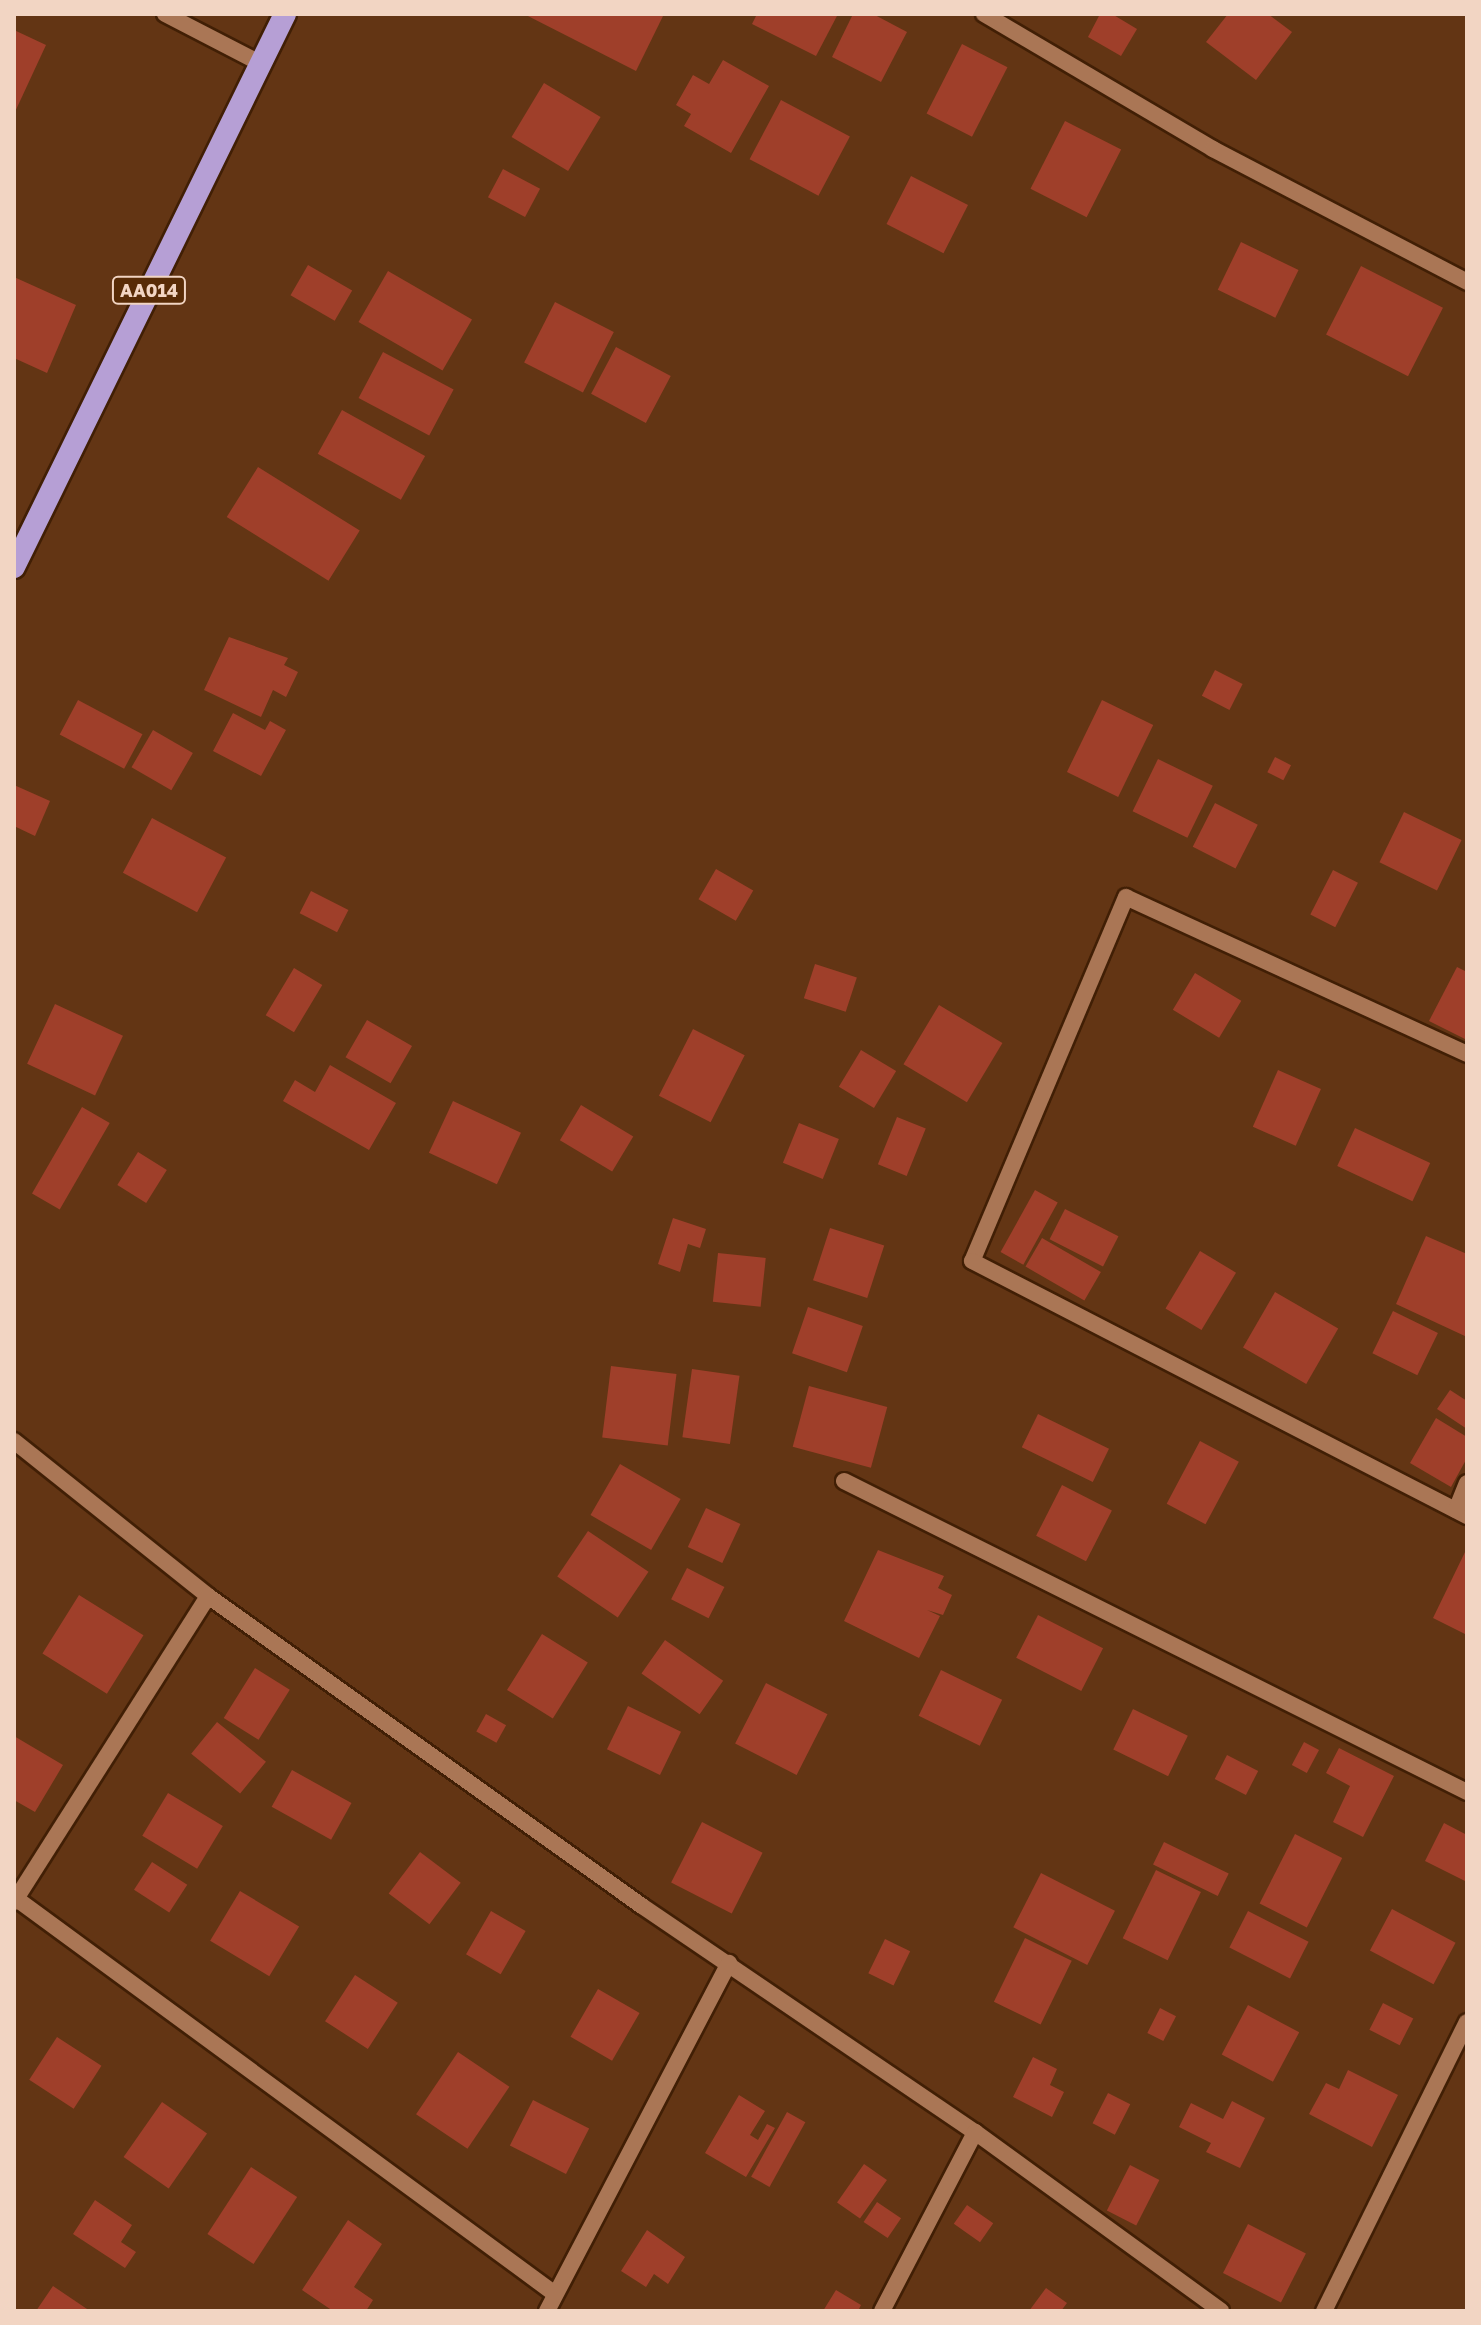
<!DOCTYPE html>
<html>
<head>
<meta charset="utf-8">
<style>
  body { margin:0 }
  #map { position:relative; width:1481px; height:2325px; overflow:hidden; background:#633514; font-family:"Golos Text",sans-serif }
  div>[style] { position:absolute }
  .building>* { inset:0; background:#9f3f2a; transform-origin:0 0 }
  .roads { filter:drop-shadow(2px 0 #411f05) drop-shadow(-2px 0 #411f05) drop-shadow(0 2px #411f05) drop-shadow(0 -2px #411f05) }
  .minor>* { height:16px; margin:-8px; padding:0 8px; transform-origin:8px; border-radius:8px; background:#aa7655 }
  .trunk>* { height:22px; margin:-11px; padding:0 11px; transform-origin:11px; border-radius:11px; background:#b69fd5 }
  span { translate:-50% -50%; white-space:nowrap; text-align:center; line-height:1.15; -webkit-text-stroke:8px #582b06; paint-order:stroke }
  .shield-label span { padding:2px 6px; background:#582b06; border:2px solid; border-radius:6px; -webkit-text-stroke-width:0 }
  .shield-label { font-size:18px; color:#f2d5c3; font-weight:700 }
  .frame { position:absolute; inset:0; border:16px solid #f2d5c3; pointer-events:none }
</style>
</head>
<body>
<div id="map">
  <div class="building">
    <div style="clip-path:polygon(524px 14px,664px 14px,636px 71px)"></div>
    <div style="clip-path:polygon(757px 14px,838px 14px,816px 56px,752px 24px)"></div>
    <div style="clip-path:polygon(853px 14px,873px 14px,907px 32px,881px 82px,832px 57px)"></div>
    <div style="clip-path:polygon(1100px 14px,1112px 14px,1137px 29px,1121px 56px,1088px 37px)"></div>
    <div style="clip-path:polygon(1228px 14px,1268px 14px,1292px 32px,1256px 80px,1206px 42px)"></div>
    <div style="clip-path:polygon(14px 30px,46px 45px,14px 114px)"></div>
    <div style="left:962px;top:44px;width:51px;height:78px;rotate:27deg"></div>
    <div style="clip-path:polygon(723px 60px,769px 86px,731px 153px,684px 126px,691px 114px,676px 105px,693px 75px,709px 84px)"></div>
    <div style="left:544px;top:83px;width:66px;height:63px;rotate:31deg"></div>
    <div style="left:781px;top:100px;width:78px;height:67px;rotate:28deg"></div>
    <div style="left:1065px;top:121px;width:63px;height:76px;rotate:27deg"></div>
    <div style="left:503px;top:169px;width:42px;height:32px;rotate:28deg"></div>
    <div style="left:911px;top:176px;width:64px;height:54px;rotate:27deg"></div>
    <div style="left:1241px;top:242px;width:64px;height:53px;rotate:26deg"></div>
    <div style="left:308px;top:265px;width:51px;height:35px;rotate:30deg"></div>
    <div style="left:1361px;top:266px;width:92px;height:77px;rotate:27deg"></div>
    <div style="left:388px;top:271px;width:97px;height:59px;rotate:30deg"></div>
    <div style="clip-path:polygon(14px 277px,76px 305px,47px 373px,14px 358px)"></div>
    <div style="left:555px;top:302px;width:66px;height:68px;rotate:27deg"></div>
    <div style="left:616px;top:347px;width:62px;height:53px;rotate:28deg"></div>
    <div style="left:383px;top:352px;width:80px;height:52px;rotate:28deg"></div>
    <div style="left:342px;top:410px;width:95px;height:50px;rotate:29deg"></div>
    <div style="left:258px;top:467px;width:120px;height:59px;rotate:32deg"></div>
    <div style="clip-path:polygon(229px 637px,288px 658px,284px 665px,298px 672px,286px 697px,273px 690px,261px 717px,204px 690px)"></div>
    <div style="left:1215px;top:670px;width:31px;height:29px;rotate:27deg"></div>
    <div style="left:78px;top:700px;width:73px;height:39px;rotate:28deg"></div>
    <div style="left:1102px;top:700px;width:57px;height:80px;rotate:26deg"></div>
    <div style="clip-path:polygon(233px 713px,265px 730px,270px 721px,286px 730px,261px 776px,213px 751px)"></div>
    <div style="left:153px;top:730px;width:46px;height:43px;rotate:30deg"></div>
    <div style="left:1275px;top:757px;width:18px;height:17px;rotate:27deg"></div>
    <div style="left:1158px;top:759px;width:61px;height:58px;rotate:26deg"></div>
    <div style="clip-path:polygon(14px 785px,50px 801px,35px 836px,14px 826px)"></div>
    <div style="left:1215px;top:803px;width:48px;height:49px;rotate:27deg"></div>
    <div style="left:1404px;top:812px;width:64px;height:56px;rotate:26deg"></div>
    <div style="left:152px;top:818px;width:84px;height:62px;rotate:28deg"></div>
    <div style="left:716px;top:869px;width:43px;height:35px;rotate:30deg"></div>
    <div style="left:1333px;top:870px;width:28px;height:50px;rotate:27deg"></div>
    <div style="left:311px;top:891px;width:42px;height:25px;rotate:27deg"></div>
    <div style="left:815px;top:964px;width:44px;height:36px;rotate:18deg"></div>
    <div style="clip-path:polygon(1457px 967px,1467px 972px,1467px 1040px,1429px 1021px)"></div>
    <div style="left:294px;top:968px;width:33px;height:55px;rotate:31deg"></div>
    <div style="left:1195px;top:973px;width:54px;height:43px;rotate:31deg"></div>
    <div style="left:55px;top:1004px;width:75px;height:66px;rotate:25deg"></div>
    <div style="left:939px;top:1005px;width:74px;height:69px;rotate:31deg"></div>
    <div style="left:367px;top:1020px;width:52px;height:43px;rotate:30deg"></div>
    <div style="left:693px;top:1029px;width:58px;height:75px;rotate:27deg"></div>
    <div style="left:861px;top:1050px;width:41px;height:43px;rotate:31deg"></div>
    <div style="clip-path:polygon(330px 1065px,396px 1103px,369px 1150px,283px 1101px,295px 1080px,315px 1092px)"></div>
    <div style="left:1278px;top:1070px;width:47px;height:62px;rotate:24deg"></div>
    <div style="left:453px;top:1101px;width:75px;height:57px;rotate:25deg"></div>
    <div style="left:581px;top:1105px;width:61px;height:41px;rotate:31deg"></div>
    <div style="left:82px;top:1107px;width:32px;height:100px;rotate:30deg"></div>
    <div style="left:897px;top:1117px;width:31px;height:51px;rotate:22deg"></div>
    <div style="left:799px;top:1123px;width:43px;height:43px;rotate:22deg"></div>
    <div style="left:1355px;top:1128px;width:83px;height:42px;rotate:25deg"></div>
    <div style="left:138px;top:1152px;width:34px;height:39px;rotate:32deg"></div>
    <div style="left:1035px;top:1190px;width:26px;height:71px;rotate:29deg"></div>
    <div style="left:1065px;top:1209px;width:60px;height:34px;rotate:27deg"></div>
    <div style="clip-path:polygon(673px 1218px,706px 1229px,700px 1248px,688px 1244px,680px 1272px,658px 1264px)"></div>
    <div style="left:830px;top:1228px;width:57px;height:55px;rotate:18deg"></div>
    <div style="clip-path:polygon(1426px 1236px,1467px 1254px,1467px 1337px,1396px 1304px)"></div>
    <div style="left:1042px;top:1238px;width:68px;height:33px;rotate:30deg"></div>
    <div style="left:1200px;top:1251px;width:42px;height:67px;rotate:31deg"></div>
    <div style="left:718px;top:1253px;width:48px;height:49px;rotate:6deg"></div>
    <div style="left:1275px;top:1292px;width:73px;height:64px;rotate:30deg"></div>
    <div style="left:808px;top:1307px;width:58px;height:49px;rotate:19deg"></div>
    <div style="left:1393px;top:1311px;width:50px;height:47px;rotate:26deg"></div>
    <div style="left:611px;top:1366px;width:66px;height:72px;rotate:7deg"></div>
    <div style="left:692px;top:1369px;width:48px;height:69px;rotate:8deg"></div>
    <div style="left:809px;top:1386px;width:81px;height:63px;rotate:15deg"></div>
    <div style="clip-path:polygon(1450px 1390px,1467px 1401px,1467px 1429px,1437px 1409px)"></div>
    <div style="left:1038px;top:1414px;width:79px;height:37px;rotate:26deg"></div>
    <div style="clip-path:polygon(1436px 1418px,1467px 1437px,1467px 1458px,1451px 1487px,1410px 1463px)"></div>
    <div style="left:1200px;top:1441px;width:44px;height:71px;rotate:28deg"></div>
    <div style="left:620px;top:1464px;width:70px;height:59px;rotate:30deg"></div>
    <div style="left:1062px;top:1485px;width:56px;height:57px;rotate:27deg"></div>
    <div style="left:706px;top:1508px;width:38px;height:43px;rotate:25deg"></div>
    <div style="left:588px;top:1531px;width:73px;height:55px;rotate:34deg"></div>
    <div style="clip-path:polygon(1467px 1548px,1467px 1635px,1433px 1618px)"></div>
    <div style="clip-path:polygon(878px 1550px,944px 1576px,938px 1588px,952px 1595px,943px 1615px,927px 1610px,940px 1616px,919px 1658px,844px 1621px)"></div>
    <div style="left:687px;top:1568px;width:42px;height:35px;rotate:27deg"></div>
    <div style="left:79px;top:1595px;width:76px;height:69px;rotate:32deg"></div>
    <div style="left:1038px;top:1615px;width:73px;height:48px;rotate:27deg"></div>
    <div style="left:542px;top:1634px;width:54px;height:66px;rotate:32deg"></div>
    <div style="left:665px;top:1640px;width:71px;height:41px;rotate:35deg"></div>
    <div style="left:255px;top:1668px;width:41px;height:59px;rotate:32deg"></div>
    <div style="left:941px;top:1670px;width:68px;height:51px;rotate:26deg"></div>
    <div style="left:766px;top:1683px;width:69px;height:68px;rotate:27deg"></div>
    <div style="left:628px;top:1706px;width:59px;height:48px;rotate:26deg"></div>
    <div style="left:1133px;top:1709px;width:61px;height:45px;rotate:26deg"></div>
    <div style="left:486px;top:1714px;width:23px;height:20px;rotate:29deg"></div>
    <div style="left:217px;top:1722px;width:63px;height:41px;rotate:39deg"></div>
    <div style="clip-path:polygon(14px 1736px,63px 1765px,35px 1812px,14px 1800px)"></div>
    <div style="left:1304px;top:1742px;width:17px;height:26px;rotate:28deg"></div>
    <div style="clip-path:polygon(1339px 1748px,1394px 1776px,1363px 1837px,1333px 1822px,1350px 1786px,1326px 1773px)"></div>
    <div style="left:1227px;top:1755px;width:35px;height:27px;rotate:27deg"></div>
    <div style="left:292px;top:1770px;width:68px;height:42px;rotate:29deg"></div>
    <div style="left:168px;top:1793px;width:64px;height:50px;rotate:31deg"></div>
    <div style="left:702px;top:1822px;width:68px;height:68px;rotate:27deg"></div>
    <div style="clip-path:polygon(1444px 1823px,1467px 1835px,1467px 1882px,1425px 1861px)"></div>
    <div style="left:1295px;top:1834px;width:53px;height:78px;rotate:27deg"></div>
    <div style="left:1164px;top:1842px;width:72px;height:25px;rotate:26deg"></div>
    <div style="left:420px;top:1852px;width:51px;height:52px;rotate:37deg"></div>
    <div style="left:152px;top:1862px;width:42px;height:33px;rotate:33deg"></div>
    <div style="left:1156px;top:1870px;width:50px;height:76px;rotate:26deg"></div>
    <div style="left:1041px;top:1873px;width:83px;height:61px;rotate:27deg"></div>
    <div style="left:240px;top:1891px;width:69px;height:58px;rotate:31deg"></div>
    <div style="left:1392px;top:1909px;width:72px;height:47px;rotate:28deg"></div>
    <div style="left:491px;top:1911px;width:40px;height:50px;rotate:30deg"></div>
    <div style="left:1248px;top:1911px;width:68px;height:41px;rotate:27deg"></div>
    <div style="left:1025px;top:1938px;width:52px;height:71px;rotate:26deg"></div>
    <div style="left:885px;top:1939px;width:28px;height:38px;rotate:26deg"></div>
    <div style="left:355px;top:1975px;width:51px;height:55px;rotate:33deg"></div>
    <div style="left:598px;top:1989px;width:48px;height:55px;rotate:30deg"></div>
    <div style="left:1383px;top:2003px;width:34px;height:30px;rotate:27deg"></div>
    <div style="left:1248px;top:2005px;width:58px;height:56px;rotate:28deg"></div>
    <div style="left:1160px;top:2008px;width:18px;height:28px;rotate:27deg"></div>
    <div style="left:57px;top:2037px;width:53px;height:51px;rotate:33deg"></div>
    <div style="left:458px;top:2052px;width:62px;height:75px;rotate:34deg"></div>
    <div style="clip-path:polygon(1033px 2057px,1057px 2069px,1050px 2085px,1064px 2092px,1052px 2117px,1013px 2097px)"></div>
    <div style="clip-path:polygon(1348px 2070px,1398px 2095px,1372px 2147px,1309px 2114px,1326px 2083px,1339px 2089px)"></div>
    <div style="left:1108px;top:2093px;width:25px;height:34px;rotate:27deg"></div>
    <div style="clip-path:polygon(739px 2095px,765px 2111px,750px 2135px,758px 2140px,767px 2124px,775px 2128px,746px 2177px,705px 2153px)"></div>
    <div style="left:533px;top:2100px;width:63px;height:51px;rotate:27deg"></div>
    <div style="clip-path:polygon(1232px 2101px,1265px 2118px,1240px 2168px,1206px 2152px,1211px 2143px,1179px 2127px,1191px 2103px,1223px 2119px)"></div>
    <div style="left:162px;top:2102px;width:55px;height:67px;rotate:35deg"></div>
    <div style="left:787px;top:2112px;width:21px;height:74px;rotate:29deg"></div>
    <div style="left:864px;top:2164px;width:28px;height:47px;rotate:35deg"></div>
    <div style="left:1130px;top:2165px;width:33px;height:51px;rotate:27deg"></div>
    <div style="left:251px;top:2167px;width:55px;height:80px;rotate:33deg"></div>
    <div style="clip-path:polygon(95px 2200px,132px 2225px,121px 2242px,136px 2252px,125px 2268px,73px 2234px)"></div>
    <div style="left:877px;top:2202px;width:29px;height:24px;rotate:34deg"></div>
    <div style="left:967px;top:2205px;width:32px;height:23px;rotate:35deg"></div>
    <div style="clip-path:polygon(348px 2220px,382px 2244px,354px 2287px,373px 2300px,366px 2311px,333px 2311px,302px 2290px)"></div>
    <div style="left:1248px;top:2224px;width:65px;height:55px;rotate:27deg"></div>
    <div style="clip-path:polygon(647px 2230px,685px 2257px,668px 2284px,654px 2274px,646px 2287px,621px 2271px)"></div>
    <div style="clip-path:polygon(53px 2286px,90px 2311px,36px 2311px)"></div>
    <div style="clip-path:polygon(1046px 2288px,1067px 2303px,1061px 2311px,1029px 2311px)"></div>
    <div style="clip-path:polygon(836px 2290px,861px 2305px,858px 2311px,823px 2311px)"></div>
  </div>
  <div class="roads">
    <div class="minor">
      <div style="left:165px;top:14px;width:107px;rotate:27.3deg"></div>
      <div style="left:984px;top:14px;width:266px;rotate:30.5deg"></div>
      <div style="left:1213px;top:149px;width:287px;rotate:27.6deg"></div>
      <div style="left:1467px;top:1054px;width:375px;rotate:-155.3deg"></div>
      <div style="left:1126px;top:897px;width:395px;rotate:112.9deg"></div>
      <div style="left:972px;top:1261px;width:557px;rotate:27.26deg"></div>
      <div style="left:14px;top:1441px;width:248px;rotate:38.6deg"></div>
      <div style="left:208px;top:1596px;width:533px;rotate:35.54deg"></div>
      <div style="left:642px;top:1906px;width:402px;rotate:34.2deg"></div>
      <div style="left:975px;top:2132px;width:304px;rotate:36deg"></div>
      <div style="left:844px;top:1481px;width:696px;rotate:26.53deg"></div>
      <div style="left:1456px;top:1510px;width:29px;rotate:-68deg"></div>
      <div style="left:14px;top:1897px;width:671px;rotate:36.27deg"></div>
      <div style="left:14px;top:1902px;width:362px;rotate:-57.6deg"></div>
      <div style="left:547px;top:2311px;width:393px;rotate:-62.4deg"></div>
      <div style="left:882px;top:2311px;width:202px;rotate:-62.5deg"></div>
      <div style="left:1324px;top:2311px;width:322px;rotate:-63.7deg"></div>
    </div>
    <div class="trunk">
      <div style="left:14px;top:567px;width:616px;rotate:-63.89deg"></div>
    </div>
  </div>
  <div class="shield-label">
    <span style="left:149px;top:290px">AA014</span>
  </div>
  <div class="frame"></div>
</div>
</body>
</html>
